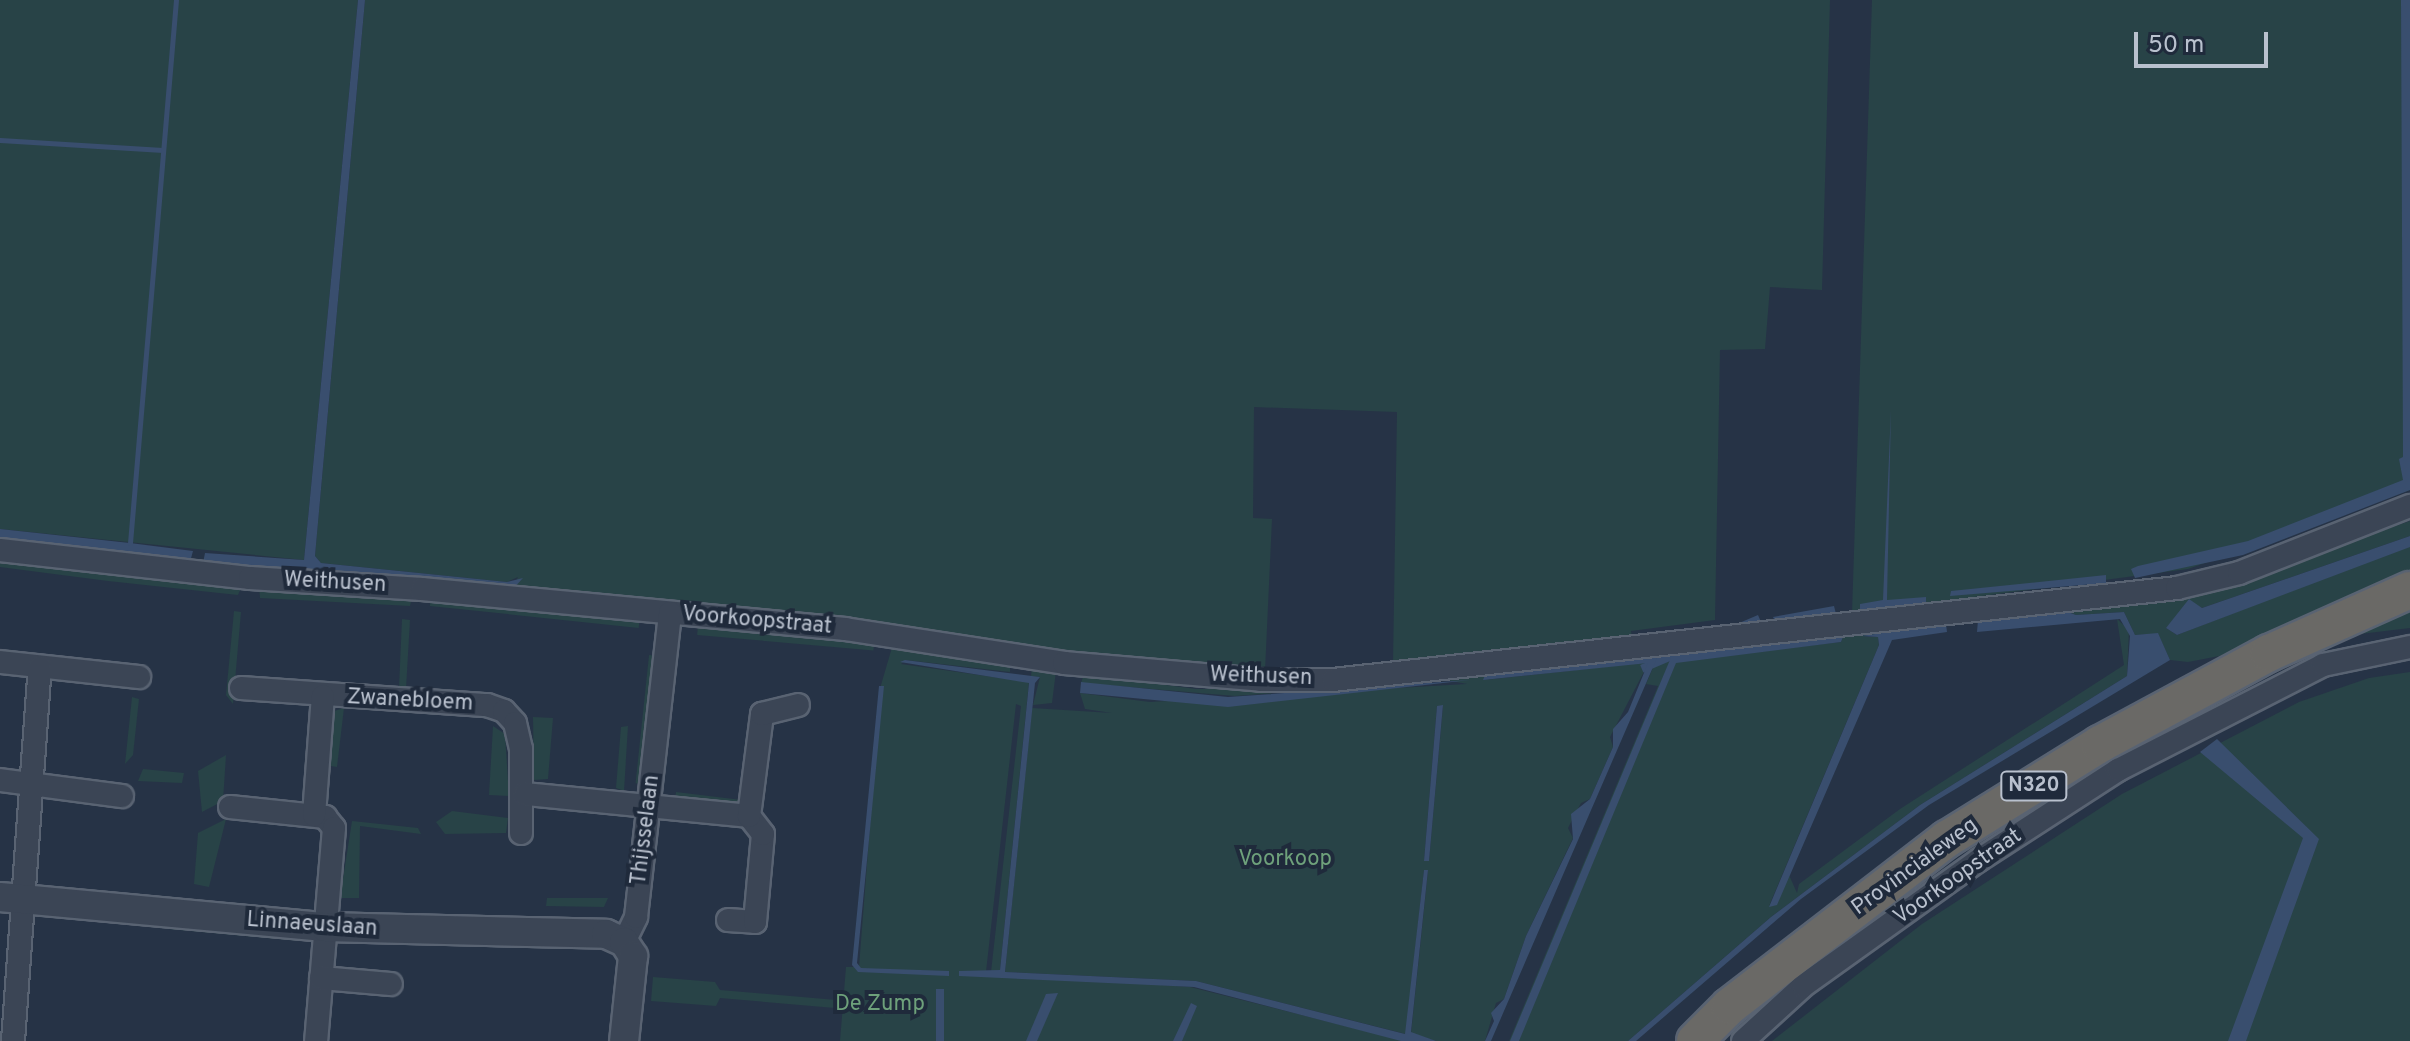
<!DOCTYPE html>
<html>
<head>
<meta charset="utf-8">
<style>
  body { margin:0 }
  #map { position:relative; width:2410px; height:1041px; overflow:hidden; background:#263346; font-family:Overpass,sans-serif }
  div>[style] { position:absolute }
  .green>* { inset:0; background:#284347; transform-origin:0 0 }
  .water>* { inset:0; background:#394e6e; transform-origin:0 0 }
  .stream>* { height:5px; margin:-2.5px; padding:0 2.5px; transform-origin:2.5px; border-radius:2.5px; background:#394e6e }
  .roads { filter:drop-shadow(2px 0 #596372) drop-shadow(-2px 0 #596372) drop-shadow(0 2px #596372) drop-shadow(0 -2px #596372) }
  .minor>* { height:22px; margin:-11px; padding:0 11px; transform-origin:11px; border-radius:11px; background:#3b4555 }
  .tertiary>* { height:28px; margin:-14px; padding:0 14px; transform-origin:14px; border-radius:14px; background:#3b4555 }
  .trunk>* { height:36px; margin:-18px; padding:0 18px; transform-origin:18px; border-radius:18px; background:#6a6966 }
  span { translate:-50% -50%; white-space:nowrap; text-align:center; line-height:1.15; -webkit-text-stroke:8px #1f2a3b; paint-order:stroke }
  .shield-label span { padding:2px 6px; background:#1f2a3b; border:2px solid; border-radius:6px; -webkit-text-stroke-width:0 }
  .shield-label { font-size:20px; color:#b9c1ce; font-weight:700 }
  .street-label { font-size:22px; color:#b9c1ce }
  .park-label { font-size:22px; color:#6ea17b }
  .scale { position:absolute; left:2134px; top:32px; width:134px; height:36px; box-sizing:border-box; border:4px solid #b9c1ce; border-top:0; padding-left:10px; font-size:24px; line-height:28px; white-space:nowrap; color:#b9c1ce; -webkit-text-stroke:6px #1f2a3b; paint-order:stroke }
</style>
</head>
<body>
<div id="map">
  <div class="green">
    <div style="clip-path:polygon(0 0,358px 0,304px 560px,0 529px)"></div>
    <div style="clip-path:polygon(365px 0,1830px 0,1822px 290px,1770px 287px,1765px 349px,1720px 350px,1715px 620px,1631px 631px,1632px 638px,1713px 628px,1712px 634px,1393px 663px,1397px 412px,1254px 407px,1253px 518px,1272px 519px,1265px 671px,1172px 671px,902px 626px,555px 590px,511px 591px,518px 577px,507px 582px,321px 563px,315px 556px)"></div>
    <div style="clip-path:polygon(1872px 0,2401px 0,2410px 490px,2188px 569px,1852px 613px)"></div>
    <div style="clip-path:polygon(2410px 521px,2410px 536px,2202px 608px,2196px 605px,2166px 628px,2177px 635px,2410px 544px,2410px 575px,2235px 653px,2188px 662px,2170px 660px,2158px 634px,2135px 635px,2124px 612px,2076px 615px,2065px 611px,2211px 590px)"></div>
    <div style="clip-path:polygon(0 557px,242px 586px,238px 595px,108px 581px,0 567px)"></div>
    <div style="clip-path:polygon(259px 586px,412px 597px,410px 606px,260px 598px)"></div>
    <div style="left:431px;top:595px;width:210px;height:11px;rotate:6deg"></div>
    <div style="clip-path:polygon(2410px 605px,2410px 628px,2335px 637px)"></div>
    <div style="clip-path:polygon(234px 611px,241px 612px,233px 704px,226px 695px)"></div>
    <div style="clip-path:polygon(402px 619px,410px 620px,406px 689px,399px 688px)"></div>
    <div style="clip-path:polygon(1949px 619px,1946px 624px,1863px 637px,1878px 637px,1879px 645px,1769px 906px,1789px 875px,1797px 893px,1799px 884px,1900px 809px,2124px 665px,2117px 619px,2129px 630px,2127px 676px,1920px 805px,1771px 917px,1628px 1041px,1509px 1041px,1658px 686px,1646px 684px,1655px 663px,1841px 642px,1843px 637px,1687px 654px,1690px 645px)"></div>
    <div style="left:698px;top:625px;width:177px;height:10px;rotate:5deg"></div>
    <div style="clip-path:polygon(893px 644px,1010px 664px,1010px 672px,906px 660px,901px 664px,1029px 682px,1000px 970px,991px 972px,1021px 706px,1016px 704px,986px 972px,960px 971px,1190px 987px,1405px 1041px,840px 1041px,846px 967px,859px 967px,881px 685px)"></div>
    <div style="clip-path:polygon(evenodd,1651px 650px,1484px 680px,1649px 662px,1610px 737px,1613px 747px,1590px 799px,1581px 803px,1568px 828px,1573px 838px,1526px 936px,1504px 999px,1496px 1003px,1485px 1041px,1436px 1041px,1411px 1034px,1428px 871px,1424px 870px,1406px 1034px,1196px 981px,1005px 972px,1032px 708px,1112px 713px,1085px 709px,1080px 693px,1150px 702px,1467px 684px,1446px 680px,1235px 696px,1081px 683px,1084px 674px,1196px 689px,1295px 689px,1651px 650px,1437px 706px,1443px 706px,1429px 861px,1424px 861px,1437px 706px)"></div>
    <div style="left:658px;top:656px;width:129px;height:9px;rotate:96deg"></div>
    <div style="clip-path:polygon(1032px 668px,1056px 671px,1052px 703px,1033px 705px,1040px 677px,1031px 676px)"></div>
    <div style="clip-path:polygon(2410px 672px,2410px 1041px,1772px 1041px,1922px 924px,2122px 794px,2299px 702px,2369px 678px)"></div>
    <div style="clip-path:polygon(132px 697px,139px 699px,133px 755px,125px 764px)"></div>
    <div style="clip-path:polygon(344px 708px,337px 767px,325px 765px,328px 713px)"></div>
    <div style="clip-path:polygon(533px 717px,553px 718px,548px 779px,534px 780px)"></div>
    <div style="clip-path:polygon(493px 726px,505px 734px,509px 796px,489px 795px)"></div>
    <div style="clip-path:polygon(628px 726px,624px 791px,616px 788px,621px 727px)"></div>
    <div style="clip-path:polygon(226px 755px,223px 801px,202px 812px,198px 771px)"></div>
    <div style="clip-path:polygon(143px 769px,184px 773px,182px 783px,138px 781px)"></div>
    <div style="left:676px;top:792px;width:64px;height:9px;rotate:7deg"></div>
    <div style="clip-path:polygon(452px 811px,508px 818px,506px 833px,445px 834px,436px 822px)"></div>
    <div style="clip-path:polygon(226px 819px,209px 887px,194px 884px,198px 833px)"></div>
    <div style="clip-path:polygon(352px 821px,418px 828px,421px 834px,360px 826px,359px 898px,340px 898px)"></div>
    <div style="clip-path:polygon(547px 898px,608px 898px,604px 907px,546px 906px)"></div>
    <div style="clip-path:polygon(171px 922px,304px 931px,301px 941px,169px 929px)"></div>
    <div style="clip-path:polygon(653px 977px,715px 982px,720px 990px,836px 1000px,835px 1008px,720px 998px,716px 1006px,651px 1001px)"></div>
  </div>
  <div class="water">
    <div style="clip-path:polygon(358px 0,365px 0,315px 556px,321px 563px,507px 582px,523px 578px,511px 591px,203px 563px,205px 553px,304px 560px)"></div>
    <div style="clip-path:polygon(2401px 0,2410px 0,2410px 490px,2243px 555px,2135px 578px,2131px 569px,2138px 566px,2248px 541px,2403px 480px,2399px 459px,2403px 457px)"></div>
    <div style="clip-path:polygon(1891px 409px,1887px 600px,1926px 597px,1926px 603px,1860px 610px,1860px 604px,1883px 600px)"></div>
    <div style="clip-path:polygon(0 529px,130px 543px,193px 551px,190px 562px,0 539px)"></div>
    <div style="clip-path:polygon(2410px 536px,2410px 547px,2177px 635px,2166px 628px,2189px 599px,2202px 608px)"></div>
    <div style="clip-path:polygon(2106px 575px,2106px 583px,1950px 596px,1951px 591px)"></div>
    <div style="clip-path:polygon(1834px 606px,1836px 614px,1775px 621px,1773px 617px)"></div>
    <div style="clip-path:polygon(2065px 611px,2076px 615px,2124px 612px,2135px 635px,2158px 633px,2170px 660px,1929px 805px,1801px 899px,1636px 1041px,1628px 1041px,1771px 917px,1920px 805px,2127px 676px,2130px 636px,2120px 619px,1977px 632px,1978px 620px)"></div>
    <div style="left:1758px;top:615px;width:8px;height:128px;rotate:67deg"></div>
    <div style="clip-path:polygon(1946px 624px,1947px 632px,1892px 640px,1777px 905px,1769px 907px,1879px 645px,1878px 637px,1861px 636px)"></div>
    <div style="clip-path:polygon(1843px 637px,1841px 642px,1676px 663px,1519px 1041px,1510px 1041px,1672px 655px)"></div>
    <div style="clip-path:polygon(1654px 653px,1657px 658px,1491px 1041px,1485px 1041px,1494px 1021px,1491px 1013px,1504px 999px,1526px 936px,1573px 839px,1571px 814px,1590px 799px,1613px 747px,1613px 729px,1628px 712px,1648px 663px,1483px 680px,1485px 675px)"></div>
    <div style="clip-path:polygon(905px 660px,1040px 677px,1035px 683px,1005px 972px,1196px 981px,1405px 1034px,1424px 870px,1428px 870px,1411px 1032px,1436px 1041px,1401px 1041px,1194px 987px,959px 976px,959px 971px,1000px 970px,1029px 683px,900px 662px)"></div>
    <div style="clip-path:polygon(1470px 680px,1228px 707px,1080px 693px,1081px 682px,1228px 697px)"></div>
    <div style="clip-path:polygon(879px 686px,884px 686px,857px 963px,861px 968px,949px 971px,949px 976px,858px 972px,852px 965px)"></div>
    <div style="clip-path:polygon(1443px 705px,1429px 861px,1424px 861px,1437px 706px)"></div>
    <div style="clip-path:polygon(2217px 739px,2319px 839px,2246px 1041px,2228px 1041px,2303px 838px,2200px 752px)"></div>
    <div style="left:936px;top:989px;width:8px;height:56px"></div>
    <div style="clip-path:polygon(1058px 993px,1037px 1041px,1026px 1041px,1046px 994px)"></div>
    <div style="clip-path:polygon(1191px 1003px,1197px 1006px,1182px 1041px,1173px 1041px)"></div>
  </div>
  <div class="stream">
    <div style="left:0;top:140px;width:163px;rotate:3.5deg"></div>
    <div style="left:130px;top:543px;width:545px;rotate:-85.16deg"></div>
  </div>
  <div class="roads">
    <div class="minor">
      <div style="left:0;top:550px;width:252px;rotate:6.4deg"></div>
      <div style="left:250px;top:578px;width:172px;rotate:3.7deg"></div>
      <div style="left:422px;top:589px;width:425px;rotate:5.4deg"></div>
      <div style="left:845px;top:629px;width:222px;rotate:8.8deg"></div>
      <div style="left:1064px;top:663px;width:198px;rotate:4.9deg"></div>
      <div style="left:1261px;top:680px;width:72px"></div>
      <div style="left:1333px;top:680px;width:849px;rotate:-6.22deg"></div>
      <div style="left:2177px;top:588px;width:64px;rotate:-13.6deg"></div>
      <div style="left:2239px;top:573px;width:184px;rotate:-21.4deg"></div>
      <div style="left:0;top:662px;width:140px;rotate:6.2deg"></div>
      <div style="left:241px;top:688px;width:247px;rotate:4deg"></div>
      <div style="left:487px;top:705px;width:18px;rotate:19deg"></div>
      <div style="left:504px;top:711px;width:16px;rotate:47deg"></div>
      <div style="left:515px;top:723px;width:27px;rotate:77deg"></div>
      <div style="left:521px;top:749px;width:84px;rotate:90deg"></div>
      <div style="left:0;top:780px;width:123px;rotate:7.5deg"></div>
      <div style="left:525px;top:794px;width:225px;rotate:5.6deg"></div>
      <div style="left:230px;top:807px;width:96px;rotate:6deg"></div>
      <div style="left:325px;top:817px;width:14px;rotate:51deg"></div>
      <div style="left:334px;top:828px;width:214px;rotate:94.8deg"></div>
      <div style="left:314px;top:815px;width:119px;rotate:-85.7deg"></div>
      <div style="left:728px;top:920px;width:27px;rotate:4deg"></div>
      <div style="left:755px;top:922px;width:88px;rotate:-84.8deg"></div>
      <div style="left:763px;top:834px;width:23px;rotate:-128deg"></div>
      <div style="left:749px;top:816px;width:103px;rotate:-82.7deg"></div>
      <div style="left:762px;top:714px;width:37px;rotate:-14deg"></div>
      <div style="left:624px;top:942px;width:28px;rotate:-64deg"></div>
      <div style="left:636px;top:917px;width:306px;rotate:-83.6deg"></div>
      <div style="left:321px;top:978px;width:70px;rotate:4.9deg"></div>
      <div style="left:13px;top:1041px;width:375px;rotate:-85.9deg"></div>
      <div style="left:1743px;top:1041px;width:81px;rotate:-42.5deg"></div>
      <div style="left:1803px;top:986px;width:216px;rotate:-35.6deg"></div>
      <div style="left:1979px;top:860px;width:166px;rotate:-32.9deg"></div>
      <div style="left:2118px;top:770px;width:230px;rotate:-27.1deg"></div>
      <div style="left:2323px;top:665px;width:89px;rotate:-11.7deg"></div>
    </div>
    <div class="tertiary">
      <div style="left:0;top:897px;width:326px;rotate:5.3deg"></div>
      <div style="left:325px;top:927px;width:281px;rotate:1.4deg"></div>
      <div style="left:606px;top:934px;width:20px;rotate:24deg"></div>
      <div style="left:624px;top:942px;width:17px;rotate:57deg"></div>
      <div style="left:633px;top:956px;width:85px;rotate:96deg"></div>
    </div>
    <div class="trunk">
      <div style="left:1695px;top:1041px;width:49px;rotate:-45deg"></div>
      <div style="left:1730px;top:1006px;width:274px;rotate:-37.6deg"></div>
      <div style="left:1947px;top:839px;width:180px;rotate:-31.8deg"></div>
      <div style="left:2100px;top:744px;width:192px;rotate:-28.3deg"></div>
      <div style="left:2269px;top:653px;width:154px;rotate:-24.1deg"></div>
    </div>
  </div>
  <div class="shield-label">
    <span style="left:2034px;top:786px">N320</span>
  </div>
  <div class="street-label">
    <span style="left:335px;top:583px;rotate:3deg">Weithusen</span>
    <span style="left:757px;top:621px;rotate:5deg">Voorkoopstraat</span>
    <span style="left:1261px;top:677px;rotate:2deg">Weithusen</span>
    <span style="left:410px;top:701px;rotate:3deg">Zwanebloem</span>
    <span style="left:646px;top:830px;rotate:-83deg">Thijsselaan</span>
    <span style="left:1915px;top:867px;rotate:-36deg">Provincialeweg</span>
    <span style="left:1958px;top:877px;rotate:-35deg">Voorkoopstraat</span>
    <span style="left:312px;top:925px;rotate:4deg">Linnaeuslaan</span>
  </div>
  <div class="park-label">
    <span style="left:1285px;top:860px">Voorkoop</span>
    <span style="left:880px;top:1005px">De Zump</span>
  </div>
  <div class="scale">50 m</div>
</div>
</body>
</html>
